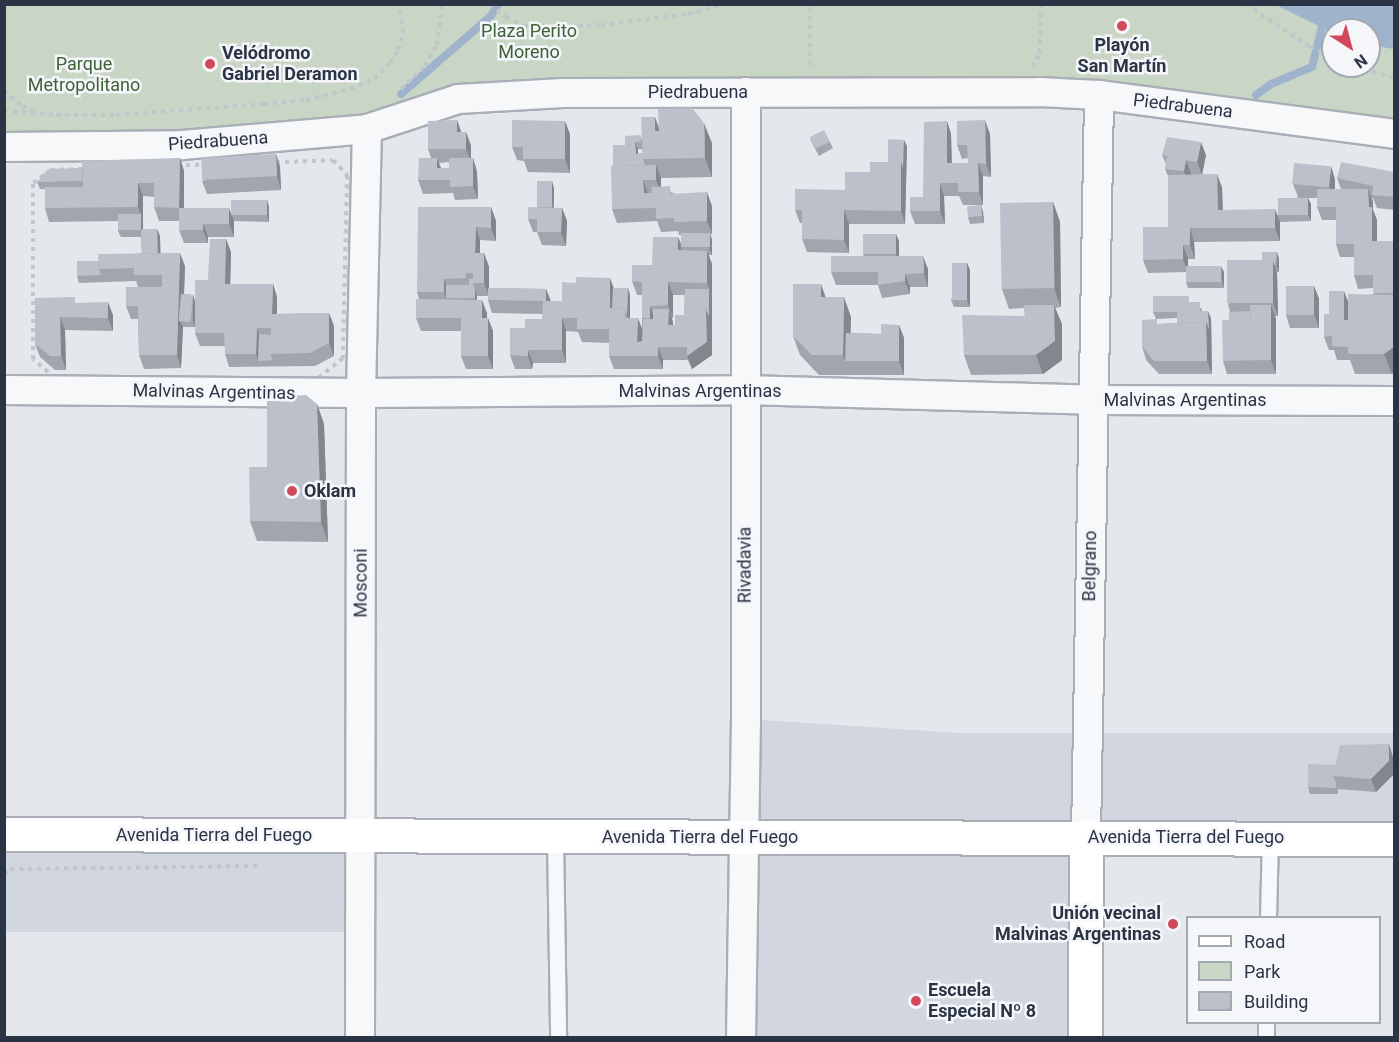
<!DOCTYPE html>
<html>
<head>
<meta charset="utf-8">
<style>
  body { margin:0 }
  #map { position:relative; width:1399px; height:1042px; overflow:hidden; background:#e4e7ec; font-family:Roboto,sans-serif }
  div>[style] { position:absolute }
  .built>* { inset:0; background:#d2d6de; transform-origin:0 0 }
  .green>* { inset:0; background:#c9d6c5 }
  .water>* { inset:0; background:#9fb4cc }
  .stream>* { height:8px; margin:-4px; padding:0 4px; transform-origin:4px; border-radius:4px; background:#9fb4cc }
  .path>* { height:4px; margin-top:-2px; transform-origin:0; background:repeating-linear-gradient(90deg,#c2c5cb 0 4.5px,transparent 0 9px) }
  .roads { filter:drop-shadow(2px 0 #a9aeb7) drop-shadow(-2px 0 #a9aeb7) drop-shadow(0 2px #a9aeb7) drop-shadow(0 -2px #a9aeb7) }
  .lane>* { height:15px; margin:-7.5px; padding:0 7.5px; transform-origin:7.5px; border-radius:7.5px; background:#f7f8fa }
  .street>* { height:28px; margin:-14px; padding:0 14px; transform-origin:14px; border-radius:14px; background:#f7f8fa }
  .secondary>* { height:33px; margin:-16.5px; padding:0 16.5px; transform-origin:16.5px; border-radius:16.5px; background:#fff }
  .wall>* { inset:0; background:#a1a5ae }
  .shaded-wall>* { inset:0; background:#83868d }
  .building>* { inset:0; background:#bbc0ca; transform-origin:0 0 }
  .dots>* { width:16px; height:16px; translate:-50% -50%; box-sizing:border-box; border:3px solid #f4f6f9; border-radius:50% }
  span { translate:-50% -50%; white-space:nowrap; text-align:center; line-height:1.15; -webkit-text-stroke:5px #f4f6f9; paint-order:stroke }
  .park-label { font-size:18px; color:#3f6138 }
  .poi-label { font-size:18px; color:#2b3445; font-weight:700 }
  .left { translate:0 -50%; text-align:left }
  .right { translate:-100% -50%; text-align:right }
  .street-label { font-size:18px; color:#2b3445 }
  .frame { position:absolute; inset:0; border:6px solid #2b3445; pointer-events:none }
  .legend { position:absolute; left:1186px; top:916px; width:195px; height:108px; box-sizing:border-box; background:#f4f6f9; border:2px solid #a4a8b1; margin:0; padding:8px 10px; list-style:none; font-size:18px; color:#2b3445 }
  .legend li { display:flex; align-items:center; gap:12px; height:30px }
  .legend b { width:30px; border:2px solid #a4a8b1 }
  .north { position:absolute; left:1321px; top:18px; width:60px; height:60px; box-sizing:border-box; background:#f4f6f9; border:2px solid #a4a8b1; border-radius:50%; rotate:144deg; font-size:16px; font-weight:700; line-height:24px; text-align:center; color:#2b3445 }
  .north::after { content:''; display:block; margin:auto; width:21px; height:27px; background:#d1495b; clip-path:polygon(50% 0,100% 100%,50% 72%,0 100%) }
</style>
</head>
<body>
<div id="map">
  <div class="built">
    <div style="clip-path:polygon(746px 719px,960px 733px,1394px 733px,1394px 839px,1086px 836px,1085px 1037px,741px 1038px)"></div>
    <div style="left:5px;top:834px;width:356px;height:98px"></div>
  </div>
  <div class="green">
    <div style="clip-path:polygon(evenodd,4px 5px,1394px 5px,1394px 134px,1099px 95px,563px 93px,367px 129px,5px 147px,4px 5px,1333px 30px,1369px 30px,1369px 66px,1333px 66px,1333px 30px)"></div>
  </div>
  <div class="water">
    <div style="clip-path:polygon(1276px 5px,1394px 5px,1394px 49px,1369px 45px,1369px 30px,1333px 30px,1333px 33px)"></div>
  </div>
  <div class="stream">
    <div style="left:401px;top:94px;width:119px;rotate:-40.9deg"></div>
    <div style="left:491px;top:16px;width:14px;rotate:-60deg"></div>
    <div style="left:1256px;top:95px;width:19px;rotate:-36deg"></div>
    <div style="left:1271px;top:84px;width:44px;rotate:-22.5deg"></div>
    <div style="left:1312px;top:67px;width:41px;rotate:-76deg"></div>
  </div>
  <div class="path">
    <div style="left:490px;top:4px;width:21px;rotate:39deg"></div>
    <div style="left:506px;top:17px;width:20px;rotate:27deg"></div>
    <div style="left:524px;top:26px;width:77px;rotate:-0.7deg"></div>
    <div style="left:601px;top:25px;width:88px;rotate:-7.2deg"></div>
    <div style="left:688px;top:14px;width:39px;rotate:-15deg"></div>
    <div style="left:1246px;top:4px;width:77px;rotate:33.9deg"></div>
    <div style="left:1310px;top:47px;width:25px;rotate:23deg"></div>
    <div style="left:810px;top:65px;width:61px;rotate:-90deg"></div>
    <div style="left:1355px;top:66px;width:41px;rotate:17.1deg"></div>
    <div style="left:1032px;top:67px;width:16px;rotate:-60deg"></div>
    <div style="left:1040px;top:53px;width:49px;rotate:-88.8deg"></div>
    <div style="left:401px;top:89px;width:33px;rotate:-44deg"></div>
    <div style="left:425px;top:66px;width:24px;rotate:-60deg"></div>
    <div style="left:437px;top:45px;width:41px;rotate:-83deg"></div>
    <div style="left:4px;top:90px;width:24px;rotate:42deg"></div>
    <div style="left:22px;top:106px;width:14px;rotate:25deg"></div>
    <div style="left:4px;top:111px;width:52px;rotate:4.4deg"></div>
    <div style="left:56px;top:115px;width:60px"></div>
    <div style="left:116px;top:115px;width:148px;rotate:-4.3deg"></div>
    <div style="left:264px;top:104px;width:42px;rotate:-5.4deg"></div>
    <div style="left:306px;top:100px;width:45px;rotate:-14deg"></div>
    <div style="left:350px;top:89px;width:26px;rotate:-23deg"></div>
    <div style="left:374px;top:79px;width:23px;rotate:-45deg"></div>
    <div style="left:390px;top:63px;width:15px;rotate:-58deg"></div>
    <div style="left:398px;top:50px;width:18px;rotate:-74deg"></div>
    <div style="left:403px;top:33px;width:29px;rotate:-98deg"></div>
    <div style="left:333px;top:160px;width:21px;rotate:47deg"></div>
    <div style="left:347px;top:175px;width:183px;rotate:91.3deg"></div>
    <div style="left:343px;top:358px;width:36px;rotate:141deg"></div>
    <div style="left:315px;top:381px;width:260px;rotate:-179.3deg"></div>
    <div style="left:55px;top:378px;width:29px;rotate:-139deg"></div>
    <div style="left:33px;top:359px;width:176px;rotate:-90deg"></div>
    <div style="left:33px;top:183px;width:22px;rotate:-36deg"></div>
    <div style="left:51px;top:170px;width:282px;rotate:-2deg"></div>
    <div style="left:4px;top:874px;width:8px;rotate:-40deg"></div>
    <div style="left:10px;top:869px;width:252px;rotate:-0.7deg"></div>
  </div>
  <div class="roads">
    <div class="lane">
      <div style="left:555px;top:837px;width:201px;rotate:89.1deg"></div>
      <div style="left:1268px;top:918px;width:81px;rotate:-88.6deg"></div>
      <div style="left:1266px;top:1038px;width:16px;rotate:-90deg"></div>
    </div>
    <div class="street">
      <div style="left:4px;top:147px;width:178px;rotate:-0.6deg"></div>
      <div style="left:182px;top:145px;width:186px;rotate:-4.9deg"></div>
      <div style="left:367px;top:129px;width:96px;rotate:-18.2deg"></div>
      <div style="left:458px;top:99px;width:105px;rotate:-3.3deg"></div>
      <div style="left:563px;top:93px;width:477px;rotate:-0.1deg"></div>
      <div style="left:1040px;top:92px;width:59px;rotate:2.9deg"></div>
      <div style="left:1099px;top:95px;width:298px;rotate:7.5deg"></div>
      <div style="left:4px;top:390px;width:357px;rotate:0.5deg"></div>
      <div style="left:361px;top:393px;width:384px;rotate:-0.4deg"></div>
      <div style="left:745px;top:390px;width:348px;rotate:1.6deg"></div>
      <div style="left:1093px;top:400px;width:301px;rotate:0.2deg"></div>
      <div style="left:1086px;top:836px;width:741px;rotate:-88.99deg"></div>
      <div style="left:360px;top:1038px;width:645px;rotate:-89.91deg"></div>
      <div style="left:361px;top:393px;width:264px;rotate:-88.7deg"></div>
      <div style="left:741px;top:1038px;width:319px;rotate:-89.1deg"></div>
      <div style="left:746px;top:719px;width:627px;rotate:-90deg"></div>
    </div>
    <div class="secondary">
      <div style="left:4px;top:834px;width:1390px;rotate:0.21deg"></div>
      <div style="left:1085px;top:1038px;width:202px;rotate:-89.7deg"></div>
    </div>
  </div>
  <div class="wall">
    <div style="clip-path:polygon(evenodd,457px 120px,461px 132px,471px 145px,471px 158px,473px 158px,477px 172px,478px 199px,455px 200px,453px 193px,423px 194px,418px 180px,431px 158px,428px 149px,457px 120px,449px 162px,449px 168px,441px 168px,439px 163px,449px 162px)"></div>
    <div style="clip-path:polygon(947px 121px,951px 134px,952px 163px,968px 163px,968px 158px,962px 159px,957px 145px,990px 134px,991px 177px,983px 176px,983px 205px,981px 205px,983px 212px,984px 223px,970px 224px,968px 217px,978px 205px,963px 205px,959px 196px,944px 196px,945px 224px,915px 224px,910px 211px,923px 197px)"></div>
    <div style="clip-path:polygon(evenodd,658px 128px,712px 143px,712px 177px,661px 178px,661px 187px,673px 193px,712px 206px,712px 234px,710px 234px,712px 240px,712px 255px,709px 255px,712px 264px,711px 323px,712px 355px,692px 369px,688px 360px,663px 360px,663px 369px,614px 369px,609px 356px,609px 343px,582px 342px,578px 332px,566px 331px,566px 363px,533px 363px,532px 369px,515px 369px,510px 355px,525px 328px,542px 319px,543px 314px,492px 313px,488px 300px,488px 296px,477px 296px,477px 300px,487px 313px,487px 318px,488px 318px,493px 331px,493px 369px,466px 369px,461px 356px,461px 331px,421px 331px,416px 318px,419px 299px,417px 292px,491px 207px,496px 221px,496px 241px,480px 240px,480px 253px,484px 253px,489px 267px,489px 288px,546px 289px,551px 301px,562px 301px,614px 288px,628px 288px,630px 295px,630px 318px,642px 331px,642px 295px,637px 295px,632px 281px,652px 265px,678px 237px,681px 243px,681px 235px,679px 235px,678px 231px,661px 232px,657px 221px,617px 223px,612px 209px,613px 166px,625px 145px,642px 138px,658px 128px,638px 149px,642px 149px,643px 153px,638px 154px,638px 149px,658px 128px,673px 295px,685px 295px,684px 315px,675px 325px,673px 325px,672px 319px,673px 295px)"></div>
    <div style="clip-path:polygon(570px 134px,570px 173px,528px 172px,524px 161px,517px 160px,512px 147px)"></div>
    <div style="clip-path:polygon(810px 138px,830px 142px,833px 148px,819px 156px,813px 145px)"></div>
    <div style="clip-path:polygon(907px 146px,905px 224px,849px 224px,849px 253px,807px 252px,802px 239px,802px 223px,800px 223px,795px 210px,845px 190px,870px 172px,888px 162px)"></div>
    <div style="clip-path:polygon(276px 154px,280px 167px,281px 190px,207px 194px,202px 181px)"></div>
    <div style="clip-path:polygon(1162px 155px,1206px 155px,1202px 174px,1222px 187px,1223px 210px,1278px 215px,1298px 197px,1293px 184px,1335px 179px,1335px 189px,1341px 189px,1337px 178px,1395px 172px,1395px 210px,1377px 208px,1373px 198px,1372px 198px,1373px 202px,1373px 210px,1377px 220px,1377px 241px,1395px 241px,1395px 371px,1392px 374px,1355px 374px,1350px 360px,1337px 360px,1334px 350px,1329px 350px,1324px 337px,1329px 314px,1348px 302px,1374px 294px,1373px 288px,1358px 289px,1354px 275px,1354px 257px,1340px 257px,1336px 244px,1336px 220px,1322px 220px,1317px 207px,1317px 198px,1308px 198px,1311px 204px,1311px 221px,1280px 222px,1280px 241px,1194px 242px,1195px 259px,1188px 259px,1188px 266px,1224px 272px,1224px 288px,1188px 288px,1186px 282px,1186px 272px,1148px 273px,1143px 260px,1168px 227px,1168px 176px,1165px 169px,1166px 164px)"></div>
    <div style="clip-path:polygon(180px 158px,184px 171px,184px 208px,231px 215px,267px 200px,269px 207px,269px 222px,234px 221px,234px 237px,208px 237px,208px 243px,184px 243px,179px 230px,179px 221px,159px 221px,154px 207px,154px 197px,143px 196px,143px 230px,157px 229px,160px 236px,160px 253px,185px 266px,184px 294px,193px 295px,195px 301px,208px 280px,226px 239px,231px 252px,230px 284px,273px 284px,277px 297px,277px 314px,329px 313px,334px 326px,334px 356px,315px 366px,229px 367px,225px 354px,225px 346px,200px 346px,195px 333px,195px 327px,183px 327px,181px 368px,144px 369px,139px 355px,138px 319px,131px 319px,126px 306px,138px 287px,136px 281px,79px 283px,77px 276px,98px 261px,142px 253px,141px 237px,121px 237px,118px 231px,118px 221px,49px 222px,45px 208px,45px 189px,40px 189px,37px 182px,82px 168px)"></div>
    <div style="clip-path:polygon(554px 188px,554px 208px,562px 208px,567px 221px,566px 246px,542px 245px,537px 232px,533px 232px,528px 219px)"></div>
    <div style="clip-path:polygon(1053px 202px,1060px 222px,1061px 307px,1055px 308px,1062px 324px,1062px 360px,1043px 374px,971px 375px,964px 355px,1025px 316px,1024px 308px,1009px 309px,1002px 289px)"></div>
    <div style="clip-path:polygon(899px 241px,899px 256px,928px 269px,928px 287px,910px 287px,910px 294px,882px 298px,878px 285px,836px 285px,831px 272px,864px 256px,863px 254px)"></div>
    <div style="clip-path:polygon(1277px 252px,1279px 259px,1279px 272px,1277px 272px,1278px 316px,1275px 316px,1276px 374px,1227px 374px,1223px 361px,1230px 312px,1228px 304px,1262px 260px)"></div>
    <div style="clip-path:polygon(967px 263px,970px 270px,970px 307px,954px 307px,951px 300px)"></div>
    <div style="clip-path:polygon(1314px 286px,1319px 299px,1319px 328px,1290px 328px,1286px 315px)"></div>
    <div style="clip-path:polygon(826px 297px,851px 317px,850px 333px,881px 334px,899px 325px,904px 338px,904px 375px,819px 375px,800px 355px,793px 336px)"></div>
    <div style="clip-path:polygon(35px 298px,77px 303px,113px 315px,113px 331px,65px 330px,66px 370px,55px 370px,40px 357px,35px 344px)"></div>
    <div style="clip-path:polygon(1192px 302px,1202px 309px,1202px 311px,1211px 318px,1212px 374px,1159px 374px,1146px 360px,1142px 346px,1158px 324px,1177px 323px,1177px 318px,1156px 319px,1153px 312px)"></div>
    <div style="clip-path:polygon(317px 404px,324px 424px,328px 542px,257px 541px,250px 521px,267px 467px)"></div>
    <div style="clip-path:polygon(1393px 757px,1394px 774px,1376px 792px,1338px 789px,1338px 794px,1310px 794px,1308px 787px,1336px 765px)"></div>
  </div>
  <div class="shaded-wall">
    <div style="clip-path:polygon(655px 117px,662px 136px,655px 131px)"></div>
    <div style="clip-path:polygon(457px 120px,462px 134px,457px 132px)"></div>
    <div style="clip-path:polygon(985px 120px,990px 134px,991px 177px,986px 164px)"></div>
    <div style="clip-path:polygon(565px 121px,570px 134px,570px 173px,565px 159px)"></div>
    <div style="clip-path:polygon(947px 121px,951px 134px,952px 177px,947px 163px)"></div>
    <div style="clip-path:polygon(704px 123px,712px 143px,712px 177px,705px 158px)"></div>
    <div style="clip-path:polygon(466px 132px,471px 145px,471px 162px,466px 149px)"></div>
    <div style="clip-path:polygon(904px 140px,907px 146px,905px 224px,901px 211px,901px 162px)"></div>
    <div style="clip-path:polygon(635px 142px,638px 149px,638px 160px,636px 154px)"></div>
    <div style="clip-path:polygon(1201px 142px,1206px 155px,1202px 175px,1197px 162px)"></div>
    <div style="clip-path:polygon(276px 154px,280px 167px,281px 190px,277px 176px)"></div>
    <div style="clip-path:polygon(180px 158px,184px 171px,184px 221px,179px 208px)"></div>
    <div style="clip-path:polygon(437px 158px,442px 171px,442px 181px,437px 168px)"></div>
    <div style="clip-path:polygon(473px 158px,477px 172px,478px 199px,473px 186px)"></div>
    <div style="clip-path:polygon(1186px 160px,1191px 174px,1189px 185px,1184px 171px)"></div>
    <div style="clip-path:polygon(978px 163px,983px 176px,983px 205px,979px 192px)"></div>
    <div style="clip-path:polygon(656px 165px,661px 178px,661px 193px,656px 180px)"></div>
    <div style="clip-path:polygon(1331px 166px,1335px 179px,1334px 199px,1329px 186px)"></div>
    <div style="clip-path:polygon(1217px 174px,1222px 187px,1223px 223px,1218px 210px)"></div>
    <div style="clip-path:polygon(643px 180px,648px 193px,644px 193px)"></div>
    <div style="clip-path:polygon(552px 181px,554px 188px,553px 221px,551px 214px)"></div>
    <div style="clip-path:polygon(138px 183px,143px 196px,143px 221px,138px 207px)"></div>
    <div style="clip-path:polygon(940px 183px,944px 196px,945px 224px,940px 211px)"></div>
    <div style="clip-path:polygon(1368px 189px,1373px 202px,1373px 210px,1377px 220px,1377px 254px,1372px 241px,1369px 207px)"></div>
    <div style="clip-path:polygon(707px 192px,712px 206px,712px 234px,707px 221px)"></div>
    <div style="clip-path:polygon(1308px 198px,1311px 204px,1311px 221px,1308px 214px)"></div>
    <div style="clip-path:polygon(267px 200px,269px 207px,269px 222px,267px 215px)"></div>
    <div style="clip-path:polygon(1053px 202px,1060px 222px,1061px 307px,1054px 288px)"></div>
    <div style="clip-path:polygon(981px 205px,983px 212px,984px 223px,982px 216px)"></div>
    <div style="clip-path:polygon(491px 207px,496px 221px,496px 241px,491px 228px)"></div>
    <div style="clip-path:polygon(229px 208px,234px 221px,234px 237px,229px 224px)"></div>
    <div style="clip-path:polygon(562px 208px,567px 221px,566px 246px,561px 232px)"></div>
    <div style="clip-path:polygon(1275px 209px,1280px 222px,1280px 241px,1275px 228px)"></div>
    <div style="clip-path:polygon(844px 210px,849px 224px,849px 253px,844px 240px)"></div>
    <div style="clip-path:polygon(141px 214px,143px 221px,143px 236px,141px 230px)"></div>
    <div style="clip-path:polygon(203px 224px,208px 237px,208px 243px,203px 230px)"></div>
    <div style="clip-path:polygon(476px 227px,480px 240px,480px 267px,475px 253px)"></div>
    <div style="clip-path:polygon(1190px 228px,1194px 242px,1195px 259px,1190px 245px)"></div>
    <div style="clip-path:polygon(157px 229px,160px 236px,161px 266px,158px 260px)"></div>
    <div style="clip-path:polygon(710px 233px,712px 240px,712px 255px,709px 248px)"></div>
    <div style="clip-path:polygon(896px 234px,899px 241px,899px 260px,896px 254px)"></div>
    <div style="clip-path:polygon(678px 237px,682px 248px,680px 247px,683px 254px,678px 250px)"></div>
    <div style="clip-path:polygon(226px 239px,231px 252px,230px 297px,225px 284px)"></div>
    <div style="clip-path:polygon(1183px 245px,1188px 259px,1188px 272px,1183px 259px)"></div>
    <div style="clip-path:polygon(707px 251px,712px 264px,712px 296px,707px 283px)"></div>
    <div style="clip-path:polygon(1277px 252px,1279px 259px,1279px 272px,1276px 265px)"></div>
    <div style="clip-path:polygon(180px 253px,185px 266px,183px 321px,180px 321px,183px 327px,181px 368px,177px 355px)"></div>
    <div style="clip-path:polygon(484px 253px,489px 267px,489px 296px,484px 283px)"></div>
    <div style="clip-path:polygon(923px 256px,928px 269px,928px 287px,924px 273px)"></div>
    <div style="clip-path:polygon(1273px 260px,1277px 273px,1278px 316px,1273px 303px)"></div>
    <div style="clip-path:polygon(967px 263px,970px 270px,970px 307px,967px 300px)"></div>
    <div style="clip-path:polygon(1221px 266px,1224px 272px,1224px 288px,1222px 281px)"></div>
    <div style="clip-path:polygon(905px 274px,910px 287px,910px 294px,905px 281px)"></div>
    <div style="clip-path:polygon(610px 278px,615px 291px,615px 315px,610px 308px)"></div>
    <div style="clip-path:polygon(444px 279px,449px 292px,446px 298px,444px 292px)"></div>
    <div style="clip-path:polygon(668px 282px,673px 295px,673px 319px,668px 305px)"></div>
    <div style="clip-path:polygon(273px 284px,277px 297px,277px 327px,272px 314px)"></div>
    <div style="clip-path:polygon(821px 284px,828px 304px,821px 297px)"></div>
    <div style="clip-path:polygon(1314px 286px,1319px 299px,1319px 328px,1314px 314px)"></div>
    <div style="clip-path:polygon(628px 288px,630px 295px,630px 322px,627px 315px)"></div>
    <div style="clip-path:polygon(475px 289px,477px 296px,477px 305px,475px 298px)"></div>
    <div style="clip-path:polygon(546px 289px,551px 302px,546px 301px)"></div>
    <div style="clip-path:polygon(709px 289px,712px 296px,712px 355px,692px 369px,687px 356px,706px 310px)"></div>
    <div style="clip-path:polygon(1344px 291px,1349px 304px,1349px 333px,1344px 320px)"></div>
    <div style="clip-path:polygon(193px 295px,195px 302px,195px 327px,193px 321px)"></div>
    <div style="clip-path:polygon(844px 297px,851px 317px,850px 361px,845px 361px,843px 355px)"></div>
    <div style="clip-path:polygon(482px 300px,487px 313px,487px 331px,482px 318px)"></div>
    <div style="clip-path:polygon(108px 302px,113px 315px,113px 331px,108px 318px)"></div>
    <div style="clip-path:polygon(1054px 305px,1062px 324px,1062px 360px,1043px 374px,1036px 355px)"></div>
    <div style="clip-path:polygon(1271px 305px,1276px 318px,1276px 374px,1271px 360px)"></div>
    <div style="clip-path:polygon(650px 306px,655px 319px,655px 331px,650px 318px)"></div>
    <div style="clip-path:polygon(669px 309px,673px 322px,673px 338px,668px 325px)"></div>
    <div style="clip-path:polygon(1208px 311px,1211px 318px,1212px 374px,1207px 361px,1206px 322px)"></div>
    <div style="clip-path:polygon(329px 313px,334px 326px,334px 356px,329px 343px)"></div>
    <div style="clip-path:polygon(60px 317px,65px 330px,66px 370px,61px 356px)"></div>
    <div style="clip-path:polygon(488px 318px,493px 331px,493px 369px,488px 356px)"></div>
    <div style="clip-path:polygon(562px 318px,566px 331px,566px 363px,562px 350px)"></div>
    <div style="clip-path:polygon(638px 318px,643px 331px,642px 355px,637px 342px)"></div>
    <div style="clip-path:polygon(899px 325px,904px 338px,904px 375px,899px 361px)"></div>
    <div style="clip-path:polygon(257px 328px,261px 341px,258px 361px,256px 354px)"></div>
    <div style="clip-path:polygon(1395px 346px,1395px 371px,1392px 374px,1384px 354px)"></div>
    <div style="clip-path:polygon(658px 347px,663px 360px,663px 369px,658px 356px)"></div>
    <div style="clip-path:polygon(528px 350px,533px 363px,532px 369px,528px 356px)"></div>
    <div style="clip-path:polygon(317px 404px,324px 424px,328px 542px,321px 522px)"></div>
    <div style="clip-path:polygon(1389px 744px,1393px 757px,1394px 774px,1376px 792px,1371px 779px)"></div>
  </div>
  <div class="building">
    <div style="clip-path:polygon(692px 108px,704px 123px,705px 158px,643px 159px,641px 117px,655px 117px,655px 131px,659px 131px,658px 109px)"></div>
    <div style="clip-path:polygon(457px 120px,457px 132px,466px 132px,466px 149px,428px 149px,428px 121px)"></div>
    <div style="clip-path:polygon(512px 120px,565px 121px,565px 159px,523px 159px,523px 147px,512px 147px)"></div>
    <div style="clip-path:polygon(985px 120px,986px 164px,978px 163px,979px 192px,958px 192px,958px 183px,940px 183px,940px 211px,910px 211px,910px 197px,923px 197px,924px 122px,947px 121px,947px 163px,968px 163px,967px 145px,957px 145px,957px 121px)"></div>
    <div style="left:824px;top:130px;width:13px;height:16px;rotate:63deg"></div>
    <div style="clip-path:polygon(641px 135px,641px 142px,635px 142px,636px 154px,643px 153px,643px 159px,645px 165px,613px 166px,613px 145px,625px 145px,625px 136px)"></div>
    <div style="clip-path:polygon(1167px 137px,1201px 142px,1197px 162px,1186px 160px,1184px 171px,1165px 169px,1167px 156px,1162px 155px)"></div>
    <div style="clip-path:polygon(888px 139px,904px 140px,903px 169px,901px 162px,888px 162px)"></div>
    <div style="left:276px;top:154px;width:22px;height:75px;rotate:87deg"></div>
    <div style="clip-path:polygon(180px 158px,179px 208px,229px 208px,229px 224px,203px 224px,203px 230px,179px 230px,179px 208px,154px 207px,154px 183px,138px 183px,138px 207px,45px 208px,45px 187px,83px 187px,82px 161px)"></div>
    <div style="clip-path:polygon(419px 158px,437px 158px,437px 168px,449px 168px,449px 158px,473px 158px,473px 186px,450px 187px,450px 180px,418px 180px)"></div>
    <div style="clip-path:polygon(870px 162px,901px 162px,901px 211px,844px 210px,844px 240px,802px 239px,802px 210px,795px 210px,795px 189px,845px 190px,845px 172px,870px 172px)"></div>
    <div style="clip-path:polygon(1341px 162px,1395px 172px,1395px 197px,1372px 195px,1373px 186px,1337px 178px)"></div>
    <div style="left:1294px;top:163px;width:37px;height:21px;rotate:5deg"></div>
    <div style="clip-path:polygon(656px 165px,656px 180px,643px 180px,644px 193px,652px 193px,651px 187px,670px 186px,671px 194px,707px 192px,707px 221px,674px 222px,674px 218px,656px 219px,656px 208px,612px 209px,611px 166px)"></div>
    <div style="clip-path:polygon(82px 168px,82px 181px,37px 182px,48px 169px)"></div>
    <div style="clip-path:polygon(1217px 174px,1218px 210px,1275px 209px,1275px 228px,1190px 228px,1190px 245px,1183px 245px,1183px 259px,1143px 260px,1143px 227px,1168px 227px,1168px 175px)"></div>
    <div style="left:537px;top:181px;width:15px;height:26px"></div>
    <div style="clip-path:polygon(1317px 189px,1368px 189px,1369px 207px,1372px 207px,1372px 241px,1395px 241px,1395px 293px,1373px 293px,1373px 275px,1354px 275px,1354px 244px,1336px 244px,1336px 207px,1317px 207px)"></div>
    <div style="left:1278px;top:198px;width:30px;height:17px"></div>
    <div style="left:231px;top:200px;width:36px;height:15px"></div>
    <div style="left:1053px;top:202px;width:86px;height:53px;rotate:89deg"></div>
    <div style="left:981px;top:205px;width:11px;height:14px;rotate:85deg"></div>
    <div style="clip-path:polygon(418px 207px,491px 207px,491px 228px,476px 227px,475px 253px,484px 253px,484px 283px,473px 283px,473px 273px,466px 273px,466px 278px,444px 279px,444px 292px,417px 292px)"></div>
    <div style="clip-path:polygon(528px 207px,562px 208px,561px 232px,537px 232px,537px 219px,528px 219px)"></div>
    <div style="left:141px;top:214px;width:16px;height:23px;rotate:90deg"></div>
    <div style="left:157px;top:229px;width:24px;height:16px;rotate:88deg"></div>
    <div style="left:681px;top:233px;width:29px;height:14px"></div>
    <div style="left:863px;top:234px;width:33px;height:20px"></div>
    <div style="clip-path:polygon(653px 237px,678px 237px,678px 250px,707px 251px,707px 283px,668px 282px,668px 305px,650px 306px,650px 318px,642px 318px,642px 282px,632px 281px,632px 265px,652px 265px)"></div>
    <div style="clip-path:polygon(210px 239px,226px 239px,225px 284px,273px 284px,272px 314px,329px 313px,329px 343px,310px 353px,270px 354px,271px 328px,257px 328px,256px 354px,225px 354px,224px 333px,195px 333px,195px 280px,208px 280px)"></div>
    <div style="clip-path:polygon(1262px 252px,1277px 252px,1276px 265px,1274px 265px,1273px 260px,1262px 260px)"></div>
    <div style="clip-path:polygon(180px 253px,177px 355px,139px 355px,138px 306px,126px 306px,126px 287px,162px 287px,162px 275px,134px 275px,134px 268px,99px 269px,98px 254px)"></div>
    <div style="clip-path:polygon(831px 256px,923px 256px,924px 273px,905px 274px,905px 281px,878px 285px,878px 272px,831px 272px)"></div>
    <div style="left:1273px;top:260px;width:43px;height:46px;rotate:90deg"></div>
    <div style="clip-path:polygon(77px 261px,98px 261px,99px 269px,101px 275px,77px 276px)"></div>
    <div style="left:952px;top:263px;width:15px;height:37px"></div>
    <div style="left:1186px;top:266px;width:35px;height:16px"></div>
    <div style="clip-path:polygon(576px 277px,610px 278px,610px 308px,625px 309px,625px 318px,638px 318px,637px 342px,642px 341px,643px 319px,653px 319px,653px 309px,669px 309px,668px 325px,675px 325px,675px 315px,688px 315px,689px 309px,706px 310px,707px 342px,687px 356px,687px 347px,658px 347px,658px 356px,609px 356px,609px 329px,577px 329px,577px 318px,562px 318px,562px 350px,528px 350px,528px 356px,510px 355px,510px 328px,525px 328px,525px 319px,542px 319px,543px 301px,488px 300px,488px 288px,546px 289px,546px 301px,562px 301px,562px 282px,576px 283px)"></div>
    <div style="clip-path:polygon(469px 279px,473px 279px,473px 283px,475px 289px,475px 298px,446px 298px,446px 285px,469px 285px)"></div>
    <div style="clip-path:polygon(793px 284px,821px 284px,821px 297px,844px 297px,843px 355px,812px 355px,793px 336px)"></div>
    <div style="left:1286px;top:286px;width:28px;height:29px"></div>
    <div style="clip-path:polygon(613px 288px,628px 288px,627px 315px,625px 309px,612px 308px)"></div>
    <div style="clip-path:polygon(685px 289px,709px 289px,709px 316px,706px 310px,689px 309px,688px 315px,684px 315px)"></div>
    <div style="clip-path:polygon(1329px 291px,1344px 291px,1344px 320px,1348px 320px,1348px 347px,1332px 346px,1332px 336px,1324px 337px,1324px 314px,1329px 314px)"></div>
    <div style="left:181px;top:294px;width:12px;height:27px;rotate:5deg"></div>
    <div style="clip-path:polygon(1348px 294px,1395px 295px,1395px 346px,1384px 354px,1348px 354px)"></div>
    <div style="clip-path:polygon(1153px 296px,1189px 296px,1189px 302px,1200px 302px,1200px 311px,1208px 311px,1209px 329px,1206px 322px,1177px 323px,1177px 312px,1153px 312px)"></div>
    <div style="clip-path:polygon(75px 297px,75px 303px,108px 302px,108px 318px,60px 317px,61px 356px,50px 356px,35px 344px,35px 298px)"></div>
    <div style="clip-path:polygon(416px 299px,482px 300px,482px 318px,488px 318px,488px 356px,461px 356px,461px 318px,416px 318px)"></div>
    <div style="clip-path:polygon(1024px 305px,1054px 305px,1055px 341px,1036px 355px,964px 355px,962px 315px,1025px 316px)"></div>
    <div style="clip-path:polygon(1250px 305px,1271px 305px,1271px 360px,1223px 361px,1222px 320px,1251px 320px)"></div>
    <div style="clip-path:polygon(1250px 311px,1251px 320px,1229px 320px,1229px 312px)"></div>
    <div style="clip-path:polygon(1157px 319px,1157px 324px,1206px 322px,1207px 361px,1154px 361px,1142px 346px,1142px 320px)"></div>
    <div style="clip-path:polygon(881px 324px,899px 325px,899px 361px,845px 361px,846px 333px,881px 334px)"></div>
    <div style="clip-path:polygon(259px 334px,271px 335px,270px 354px,273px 360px,258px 361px)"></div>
    <div style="clip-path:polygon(306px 395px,317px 404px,321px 522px,250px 521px,249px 467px,267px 467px,267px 397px)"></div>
    <div style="clip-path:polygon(1389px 744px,1389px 761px,1371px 779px,1333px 776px,1340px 745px)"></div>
    <div style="clip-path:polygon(1308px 764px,1336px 765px,1333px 776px,1336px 783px,1336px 788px,1308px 787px)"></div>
  </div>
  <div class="dots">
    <div style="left:1122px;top:26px;background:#d1495b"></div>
    <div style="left:210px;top:64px;background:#d1495b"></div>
    <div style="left:292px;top:491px;background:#d1495b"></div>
    <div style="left:1173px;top:924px;background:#d1495b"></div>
    <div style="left:916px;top:1001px;background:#d1495b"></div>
  </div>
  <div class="park-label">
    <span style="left:529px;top:42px">Plaza Perito<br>Moreno</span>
    <span style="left:84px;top:75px">Parque<br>Metropolitano</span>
  </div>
  <div class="poi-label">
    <span style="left:1122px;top:56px">Playón<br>San Martín</span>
    <span class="left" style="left:222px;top:64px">Velódromo<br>Gabriel Deramon</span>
    <span class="left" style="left:304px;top:491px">Oklam</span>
    <span class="right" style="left:1161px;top:924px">Unión vecinal<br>Malvinas Argentinas</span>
    <span class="left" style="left:928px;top:1001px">Escuela<br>Especial Nº 8</span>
  </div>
  <div class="street-label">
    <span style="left:698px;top:92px">Piedrabuena</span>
    <span style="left:1183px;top:106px;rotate:7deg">Piedrabuena</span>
    <span style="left:218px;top:141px;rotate:-4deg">Piedrabuena</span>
    <span style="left:700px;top:391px">Malvinas Argentinas</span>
    <span style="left:214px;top:392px;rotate:1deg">Malvinas Argentinas</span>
    <span style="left:1185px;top:400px">Malvinas Argentinas</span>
    <span style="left:745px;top:565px;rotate:-90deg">Rivadavia</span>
    <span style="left:1090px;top:566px;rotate:-89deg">Belgrano</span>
    <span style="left:361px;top:583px;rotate:-90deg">Mosconi</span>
    <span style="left:214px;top:835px">Avenida Tierra del Fuego</span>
    <span style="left:700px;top:837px">Avenida Tierra del Fuego</span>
    <span style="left:1186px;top:837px">Avenida Tierra del Fuego</span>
  </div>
  <div class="frame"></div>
  <ul class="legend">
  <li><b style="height:8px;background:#fff"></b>Road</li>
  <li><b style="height:16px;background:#c9d6c5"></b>Park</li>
  <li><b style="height:16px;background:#bbc0ca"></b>Building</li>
  </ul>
  <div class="north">N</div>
</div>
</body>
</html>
